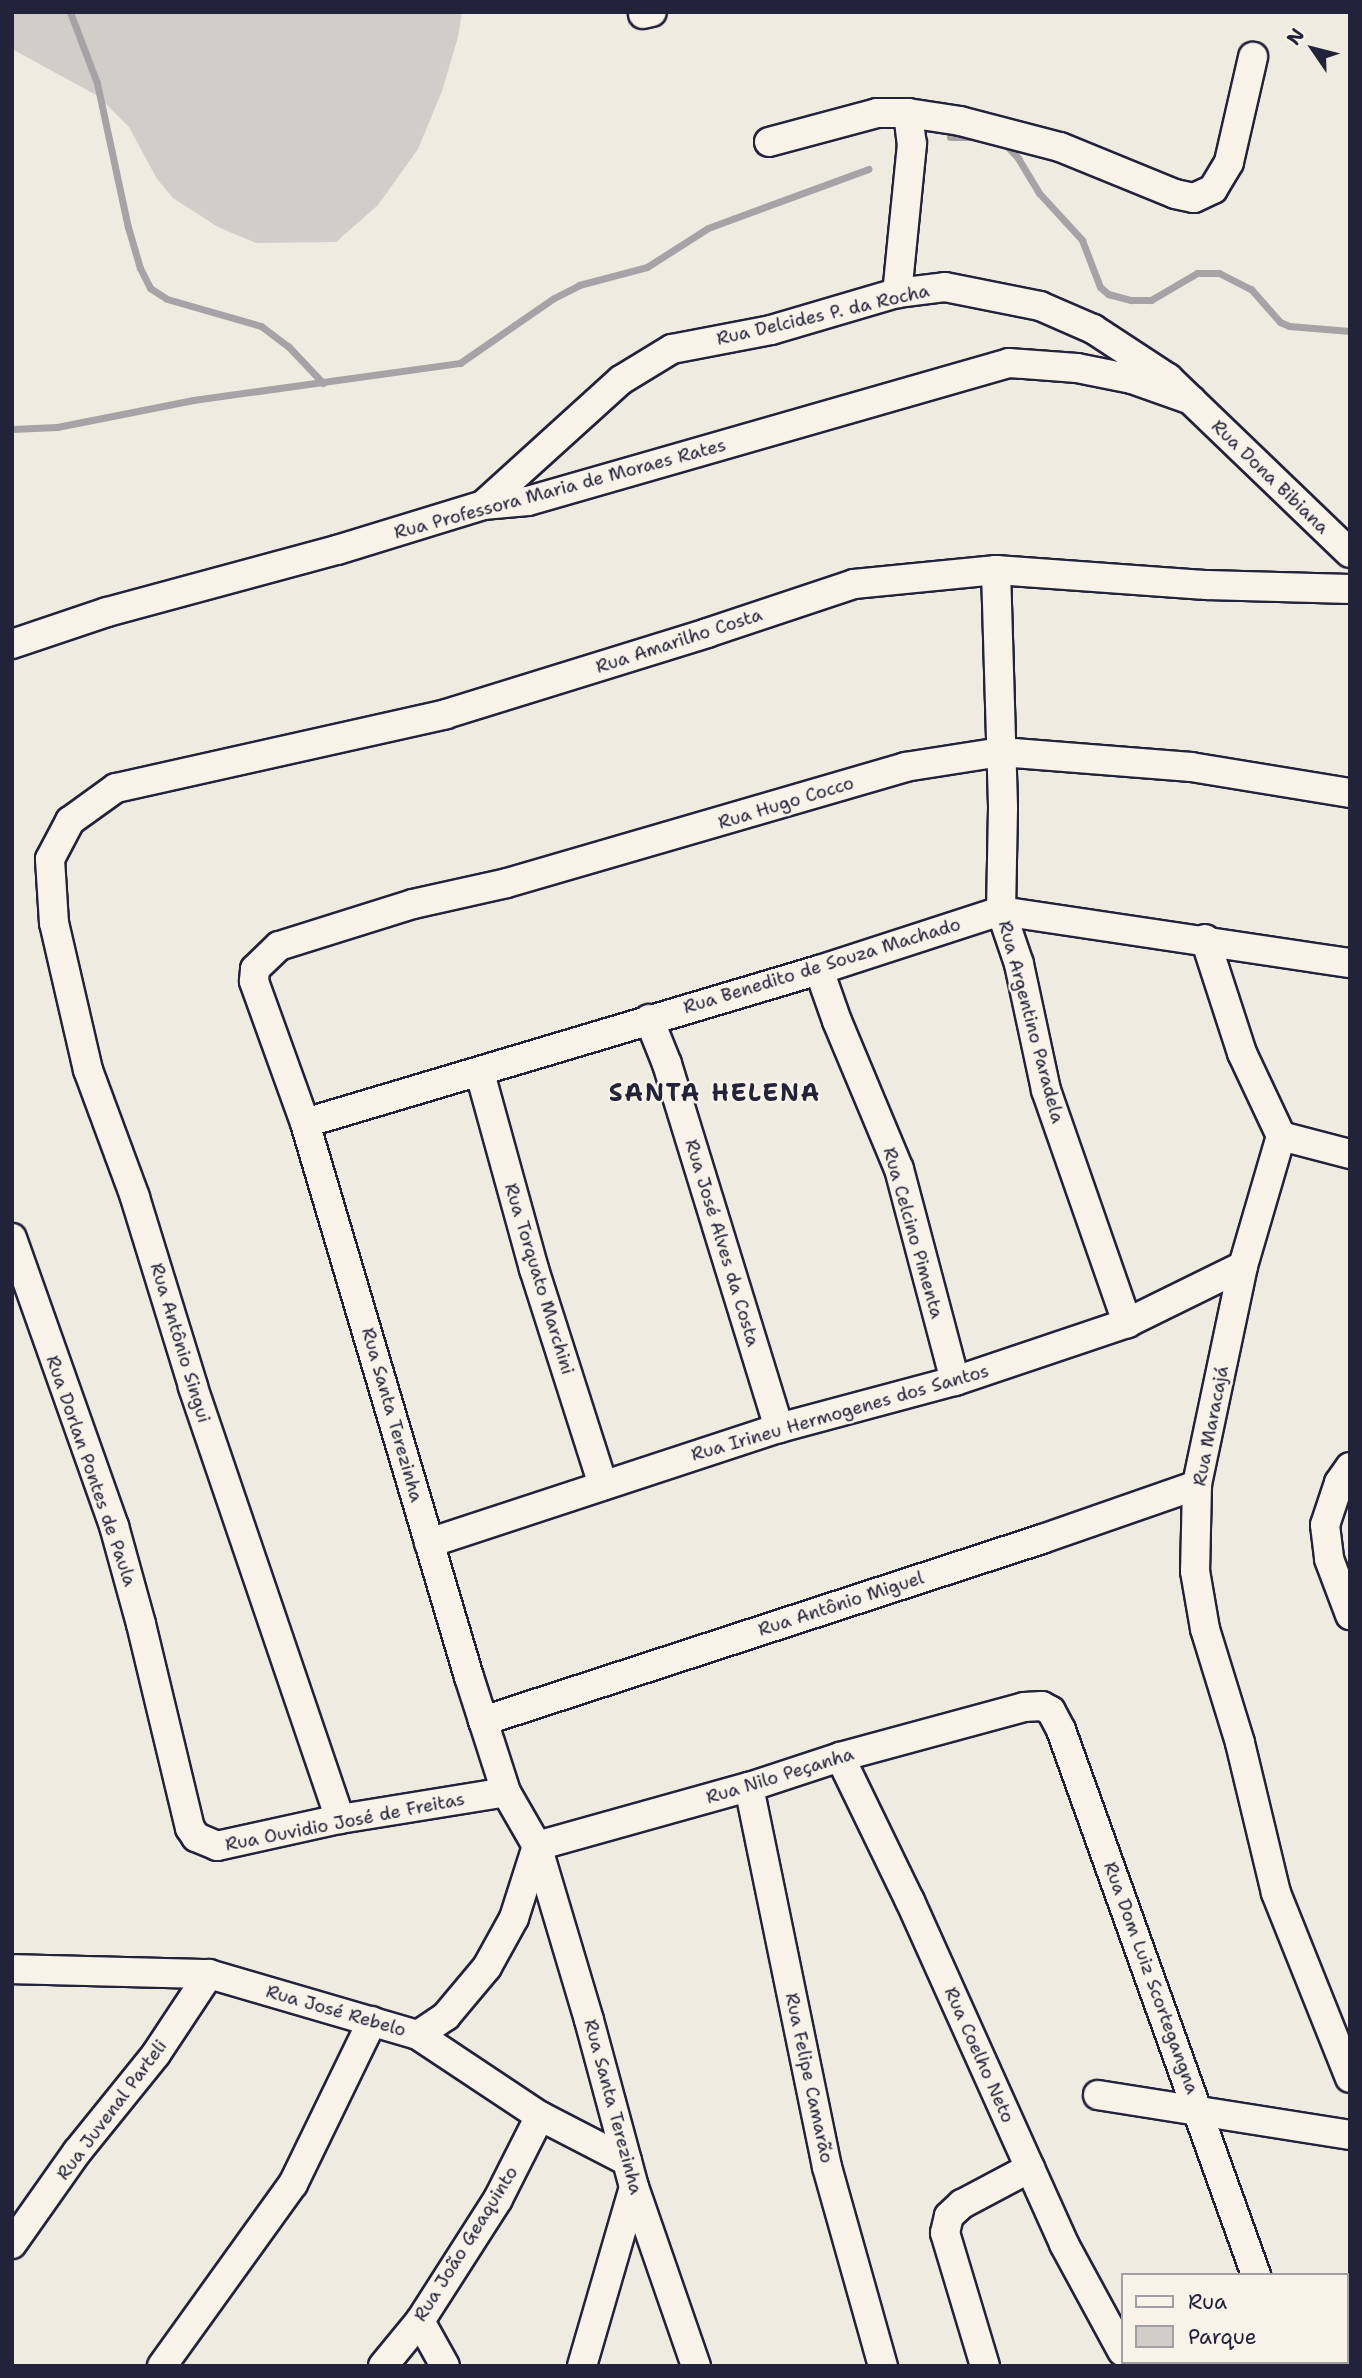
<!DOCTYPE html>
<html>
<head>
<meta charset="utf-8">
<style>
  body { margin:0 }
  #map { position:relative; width:1362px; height:2378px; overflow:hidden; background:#eeebe1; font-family:"Shantell Sans",sans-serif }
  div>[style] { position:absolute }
  .green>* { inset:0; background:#d1cdc9 }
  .stream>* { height:7px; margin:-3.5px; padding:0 3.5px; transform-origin:3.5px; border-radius:3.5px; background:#a6a3a6 }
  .roads { filter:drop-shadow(2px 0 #22223b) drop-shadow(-2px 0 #22223b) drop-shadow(0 2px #22223b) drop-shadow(0 -2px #22223b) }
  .street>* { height:28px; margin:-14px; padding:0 14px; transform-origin:14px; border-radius:14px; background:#f7f3e8 }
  span { translate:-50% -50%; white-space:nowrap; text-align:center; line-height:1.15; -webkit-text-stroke:5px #f7f3e8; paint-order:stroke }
  .street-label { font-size:18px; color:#22223b }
  .district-label { font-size:24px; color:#22223b; font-weight:700; letter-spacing:2px }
  .frame { position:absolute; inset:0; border:14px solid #22223b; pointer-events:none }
  .legend { position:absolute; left:1121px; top:2273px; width:228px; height:91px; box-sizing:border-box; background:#f7f3e8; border:2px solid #a29fa3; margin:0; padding:9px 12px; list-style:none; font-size:21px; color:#22223b }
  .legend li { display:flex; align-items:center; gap:14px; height:35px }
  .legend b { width:35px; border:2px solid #a29fa3 }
  .north { position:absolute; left:1278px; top:14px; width:70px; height:70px; -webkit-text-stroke:5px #f7f3e8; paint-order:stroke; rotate:305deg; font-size:19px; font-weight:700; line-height:28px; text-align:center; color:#22223b }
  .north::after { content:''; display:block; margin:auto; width:24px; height:32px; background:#22223b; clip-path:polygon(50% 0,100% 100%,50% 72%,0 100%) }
</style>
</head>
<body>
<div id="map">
  <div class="green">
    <div style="clip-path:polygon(12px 12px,462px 12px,458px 37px,442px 91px,418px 149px,378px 205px,336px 242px,256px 243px,218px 227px,173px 198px,157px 179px,129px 127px,98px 96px,12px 49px)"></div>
  </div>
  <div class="stream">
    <div style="left:70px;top:12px;width:76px;rotate:69.2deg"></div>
    <div style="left:97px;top:83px;width:147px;rotate:77.9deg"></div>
    <div style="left:128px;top:227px;width:43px;rotate:73.7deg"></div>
    <div style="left:140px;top:268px;width:22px;rotate:63deg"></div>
    <div style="left:150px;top:288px;width:20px;rotate:33deg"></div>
    <div style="left:167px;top:299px;width:98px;rotate:16deg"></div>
    <div style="left:261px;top:326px;width:34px;rotate:37deg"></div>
    <div style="left:288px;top:346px;width:51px;rotate:46.6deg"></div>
    <div style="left:950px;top:137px;width:20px"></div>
    <div style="left:1006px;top:145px;width:18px;rotate:47deg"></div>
    <div style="left:1018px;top:158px;width:41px;rotate:59deg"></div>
    <div style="left:1039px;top:193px;width:64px;rotate:47.5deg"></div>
    <div style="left:1082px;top:240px;width:50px;rotate:69deg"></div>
    <div style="left:1100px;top:287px;width:11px;rotate:41deg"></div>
    <div style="left:1108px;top:294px;width:24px;rotate:15deg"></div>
    <div style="left:1131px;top:300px;width:20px"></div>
    <div style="left:1151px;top:300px;width:53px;rotate:-30.4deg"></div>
    <div style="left:1197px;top:273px;width:22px"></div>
    <div style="left:1219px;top:273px;width:36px;rotate:27deg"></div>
    <div style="left:1251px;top:289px;width:44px;rotate:48.7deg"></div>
    <div style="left:1280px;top:322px;width:10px;rotate:24deg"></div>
    <div style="left:1289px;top:326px;width:61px;rotate:4.7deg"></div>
    <div style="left:12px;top:429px;width:45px;rotate:-2.5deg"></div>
    <div style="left:57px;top:427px;width:139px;rotate:-11.2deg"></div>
    <div style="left:193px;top:400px;width:270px;rotate:-7.9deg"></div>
    <div style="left:460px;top:363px;width:114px;rotate:-34.7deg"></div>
    <div style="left:554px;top:298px;width:28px;rotate:-27deg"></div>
    <div style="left:579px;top:285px;width:70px;rotate:-14.8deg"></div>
    <div style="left:647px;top:267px;width:72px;rotate:-32.6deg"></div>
    <div style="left:708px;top:228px;width:171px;rotate:-20.2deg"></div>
  </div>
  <div class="roads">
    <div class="street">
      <div style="left:643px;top:14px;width:9px;rotate:-13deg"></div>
      <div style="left:908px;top:113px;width:53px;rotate:8.7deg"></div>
      <div style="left:960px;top:121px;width:103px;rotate:14.6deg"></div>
      <div style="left:1060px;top:147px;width:124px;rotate:22.2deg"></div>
      <div style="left:1175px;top:194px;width:19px;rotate:12deg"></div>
      <div style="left:1194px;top:198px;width:21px;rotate:-25deg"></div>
      <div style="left:1213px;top:189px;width:31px;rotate:-59deg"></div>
      <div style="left:1229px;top:162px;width:108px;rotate:-77.1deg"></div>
      <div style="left:769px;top:142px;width:112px;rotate:-15deg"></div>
      <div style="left:877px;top:113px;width:31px"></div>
      <div style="left:908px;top:113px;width:31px;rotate:83deg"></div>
      <div style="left:912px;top:144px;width:150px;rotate:95.7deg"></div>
      <div style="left:483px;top:505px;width:186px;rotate:-42.2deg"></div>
      <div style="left:621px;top:380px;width:60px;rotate:-31.3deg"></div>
      <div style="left:672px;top:349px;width:101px;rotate:-10.9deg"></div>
      <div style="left:771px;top:330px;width:131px;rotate:-16.4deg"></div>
      <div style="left:897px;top:293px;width:48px;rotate:-7.1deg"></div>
      <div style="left:945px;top:287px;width:97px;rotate:11.3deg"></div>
      <div style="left:1040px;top:306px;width:58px;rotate:23.5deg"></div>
      <div style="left:1093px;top:329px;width:90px;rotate:33.2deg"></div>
      <div style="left:1168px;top:378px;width:252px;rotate:43.9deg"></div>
      <div style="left:996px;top:570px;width:238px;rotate:88.3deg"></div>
      <div style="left:1003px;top:808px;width:103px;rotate:91.1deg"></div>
      <div style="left:1001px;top:911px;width:56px;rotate:71.2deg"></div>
      <div style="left:1019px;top:964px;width:129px;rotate:77.9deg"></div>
      <div style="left:1046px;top:1090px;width:247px;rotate:70.8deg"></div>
      <div style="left:12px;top:644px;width:100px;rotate:-18.6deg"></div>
      <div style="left:107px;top:612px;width:238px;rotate:-15.1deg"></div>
      <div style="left:337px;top:550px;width:153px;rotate:-17.1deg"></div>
      <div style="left:483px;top:505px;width:45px;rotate:-5.1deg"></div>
      <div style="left:528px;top:501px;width:500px;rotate:-16.01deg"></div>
      <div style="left:1009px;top:363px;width:68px;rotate:4.2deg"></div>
      <div style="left:1077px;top:368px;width:56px;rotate:11.3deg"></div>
      <div style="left:1132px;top:379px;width:63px;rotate:19.6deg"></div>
      <div style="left:1205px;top:939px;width:120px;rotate:72deg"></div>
      <div style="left:1242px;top:1053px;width:92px;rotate:64.8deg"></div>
      <div style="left:1281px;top:1136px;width:135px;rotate:106.3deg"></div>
      <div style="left:1243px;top:1266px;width:224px;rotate:101.9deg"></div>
      <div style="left:1197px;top:1485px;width:86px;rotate:91.3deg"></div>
      <div style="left:1195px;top:1571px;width:59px;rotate:80.2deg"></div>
      <div style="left:1205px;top:1629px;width:119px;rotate:72.9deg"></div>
      <div style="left:1240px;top:1743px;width:154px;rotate:76.5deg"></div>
      <div style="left:1276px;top:1893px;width:199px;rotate:68.2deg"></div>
      <div style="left:819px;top:970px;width:54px;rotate:70.6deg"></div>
      <div style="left:837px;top:1021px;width:160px;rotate:67.3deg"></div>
      <div style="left:899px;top:1169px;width:219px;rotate:75.2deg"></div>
      <div style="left:649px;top:1019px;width:48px;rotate:68.2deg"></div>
      <div style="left:667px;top:1064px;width:381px;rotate:72.9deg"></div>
      <div style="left:480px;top:1073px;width:203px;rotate:74.6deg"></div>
      <div style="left:534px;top:1269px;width:227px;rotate:72.3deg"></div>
      <div style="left:305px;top:1123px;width:536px;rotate:-16.58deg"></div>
      <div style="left:819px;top:970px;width:191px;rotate:-18deg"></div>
      <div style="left:1001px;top:911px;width:353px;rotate:8.5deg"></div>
      <div style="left:1281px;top:1136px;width:71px;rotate:14.6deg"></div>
      <div style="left:12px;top:1238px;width:306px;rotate:70.5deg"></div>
      <div style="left:114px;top:1526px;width:102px;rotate:74.6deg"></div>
      <div style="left:141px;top:1624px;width:210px;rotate:76.5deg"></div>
      <div style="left:190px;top:1828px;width:11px;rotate:56deg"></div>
      <div style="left:196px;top:1837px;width:23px;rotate:23deg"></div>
      <div style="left:217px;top:1846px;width:126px;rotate:-12.4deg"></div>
      <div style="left:340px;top:1819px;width:168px;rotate:-9.2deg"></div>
      <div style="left:1350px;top:1467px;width:19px;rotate:125deg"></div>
      <div style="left:1339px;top:1483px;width:44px;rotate:108.4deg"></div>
      <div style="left:1325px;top:1525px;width:34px;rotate:83deg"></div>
      <div style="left:1329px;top:1559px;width:60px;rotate:69.4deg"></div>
      <div style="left:429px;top:1543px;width:368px;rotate:-18.2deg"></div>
      <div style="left:779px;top:1428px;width:182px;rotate:-15deg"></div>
      <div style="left:955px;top:1381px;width:182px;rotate:-18.6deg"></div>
      <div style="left:1127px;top:1323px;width:129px;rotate:-26.2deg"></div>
      <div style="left:483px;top:1721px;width:588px;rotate:-18.03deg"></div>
      <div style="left:1042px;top:1539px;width:164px;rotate:-19.2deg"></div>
      <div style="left:840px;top:1757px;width:160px;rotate:64.1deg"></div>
      <div style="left:910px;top:1901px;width:376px;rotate:65.8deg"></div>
      <div style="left:1064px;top:2244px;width:122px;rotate:61.5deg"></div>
      <div style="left:749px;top:1787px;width:388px;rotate:78.4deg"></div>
      <div style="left:827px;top:2167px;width:207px;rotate:74.3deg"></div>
      <div style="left:340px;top:1819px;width:457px;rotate:-108.8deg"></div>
      <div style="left:193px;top:1386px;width:198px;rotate:-107.1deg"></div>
      <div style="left:135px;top:1197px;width:135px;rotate:-110.3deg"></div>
      <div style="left:88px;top:1070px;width:151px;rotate:-103deg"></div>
      <div style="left:54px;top:923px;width:64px;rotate:-93.6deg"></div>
      <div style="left:50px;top:859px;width:43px;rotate:-62.2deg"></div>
      <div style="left:70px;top:821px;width:57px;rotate:-35.7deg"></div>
      <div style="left:116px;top:788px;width:338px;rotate:-12.6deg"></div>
      <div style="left:446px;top:714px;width:273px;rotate:-17.2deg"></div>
      <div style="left:707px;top:633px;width:155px;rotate:-18.4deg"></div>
      <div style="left:854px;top:584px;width:143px;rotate:-5.6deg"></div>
      <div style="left:996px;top:570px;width:212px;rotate:4.1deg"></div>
      <div style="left:1207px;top:585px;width:143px;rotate:1.6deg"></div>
      <div style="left:537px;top:1846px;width:220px;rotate:-15.6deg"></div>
      <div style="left:749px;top:1787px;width:96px;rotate:-18.2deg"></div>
      <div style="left:840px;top:1757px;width:191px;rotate:-15.2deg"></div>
      <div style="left:1024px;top:1707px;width:18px;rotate:-3deg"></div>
      <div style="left:1042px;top:1706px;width:10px;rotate:29deg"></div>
      <div style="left:1051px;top:1711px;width:21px;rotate:62deg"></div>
      <div style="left:1061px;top:1730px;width:579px;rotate:70.31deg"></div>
      <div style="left:12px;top:1969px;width:197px;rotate:1.5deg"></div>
      <div style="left:209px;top:1974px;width:218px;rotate:16.3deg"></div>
      <div style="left:418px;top:2035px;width:146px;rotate:33.6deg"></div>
      <div style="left:540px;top:2116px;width:98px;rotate:27.3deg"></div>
      <div style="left:418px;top:2035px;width:34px;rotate:-34deg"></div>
      <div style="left:446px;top:2016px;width:64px;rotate:-50.1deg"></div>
      <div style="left:487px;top:1967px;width:56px;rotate:-61.1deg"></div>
      <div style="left:514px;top:1918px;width:76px;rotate:-72.3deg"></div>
      <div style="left:1098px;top:2095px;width:255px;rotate:9deg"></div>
      <div style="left:12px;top:2244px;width:113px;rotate:-54.8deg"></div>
      <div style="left:77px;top:2152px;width:126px;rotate:-51.1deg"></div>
      <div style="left:156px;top:2054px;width:96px;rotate:-56.5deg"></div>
      <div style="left:420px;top:2321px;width:51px;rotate:60.9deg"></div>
      <div style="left:1284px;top:2362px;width:4px;rotate:63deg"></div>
      <div style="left:162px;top:2366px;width:224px;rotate:-54.3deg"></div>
      <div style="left:293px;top:2184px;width:181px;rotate:-64.1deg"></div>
      <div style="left:383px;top:2366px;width:58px;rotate:-50.6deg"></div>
      <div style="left:420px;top:2321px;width:145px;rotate:-57.4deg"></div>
      <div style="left:498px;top:2199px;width:93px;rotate:-63.2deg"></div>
      <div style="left:582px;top:2366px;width:186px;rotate:-73.8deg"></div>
      <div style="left:696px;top:2366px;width:189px;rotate:-109.1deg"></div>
      <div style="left:634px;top:2187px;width:173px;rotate:-105.1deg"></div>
      <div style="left:589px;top:2020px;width:182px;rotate:-106.6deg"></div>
      <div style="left:537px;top:1846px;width:62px;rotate:-119.9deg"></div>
      <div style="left:506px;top:1792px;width:121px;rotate:-107.8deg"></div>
      <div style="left:469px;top:1677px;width:578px;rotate:-106.49deg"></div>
      <div style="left:305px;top:1123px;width:151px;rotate:-109.8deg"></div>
      <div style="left:254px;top:981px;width:12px;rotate:-85deg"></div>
      <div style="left:255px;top:969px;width:33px;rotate:-44deg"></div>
      <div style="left:279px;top:946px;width:140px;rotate:-17.4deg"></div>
      <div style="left:413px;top:904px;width:96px;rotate:-12.6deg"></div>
      <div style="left:507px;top:883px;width:415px;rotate:-16.2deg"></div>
      <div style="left:905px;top:767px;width:97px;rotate:-8.9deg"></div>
      <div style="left:1001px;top:752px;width:191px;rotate:4.5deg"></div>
      <div style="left:1191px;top:767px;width:161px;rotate:9.3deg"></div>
      <div style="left:985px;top:2366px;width:139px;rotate:-106.7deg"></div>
      <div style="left:945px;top:2233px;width:17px;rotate:-77deg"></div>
      <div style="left:949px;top:2216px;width:18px;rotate:-43deg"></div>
      <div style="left:962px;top:2204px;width:77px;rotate:-27.9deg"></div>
    </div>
  </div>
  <div class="street-label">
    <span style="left:823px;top:315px;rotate:-13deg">Rua Delcides P. da Rocha</span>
    <span style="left:1270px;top:477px;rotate:44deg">Rua Dona Bibiana</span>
    <span style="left:560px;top:489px;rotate:-15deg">Rua Professora Maria de Moraes Rates</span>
    <span style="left:679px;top:641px;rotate:-18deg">Rua Amarilho Costa</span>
    <span style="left:786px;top:803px;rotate:-17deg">Rua Hugo Cocco</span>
    <span style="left:822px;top:966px;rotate:-17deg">Rua Benedito de Souza Machado</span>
    <span style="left:1031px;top:1022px;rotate:75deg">Rua Argentino Paradela</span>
    <span style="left:913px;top:1233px;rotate:74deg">Rua Celcino Pimenta</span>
    <span style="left:722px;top:1243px;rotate:73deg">Rua José Alves da Costa</span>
    <span style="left:539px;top:1279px;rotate:73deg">Rua Torquato Marchini</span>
    <span style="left:180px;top:1343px;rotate:73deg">Rua Antônio Singui</span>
    <span style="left:840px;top:1413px;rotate:-16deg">Rua Irineu Hermogenes dos Santos</span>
    <span style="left:392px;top:1415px;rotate:74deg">Rua Santa Terezinha</span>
    <span style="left:1211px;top:1426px;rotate:-79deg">Rua Maracajá</span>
    <span style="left:91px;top:1471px;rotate:71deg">Rua Dorlan Pontes de Paula</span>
    <span style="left:841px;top:1604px;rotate:-18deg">Rua Antônio Miguel</span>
    <span style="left:780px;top:1776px;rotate:-17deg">Rua Nilo Peçanha</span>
    <span style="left:345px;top:1822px;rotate:-11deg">Rua Ouvidio José de Freitas</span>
    <span style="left:1151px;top:1978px;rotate:70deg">Rua Dom Luiz Scortegangna</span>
    <span style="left:336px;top:2011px;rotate:16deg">Rua José Rebelo</span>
    <span style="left:979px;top:2055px;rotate:66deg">Rua Coelho Neto</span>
    <span style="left:809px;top:2078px;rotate:78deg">Rua Felipe Camarão</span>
    <span style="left:613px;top:2107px;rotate:75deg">Rua Santa Terezinha</span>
    <span style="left:112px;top:2110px;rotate:-53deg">Rua Juvenal Parteli</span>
    <span style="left:466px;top:2244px;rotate:-58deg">Rua João Geaquinto</span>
  </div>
  <div class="district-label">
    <span style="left:715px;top:1094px">SANTA HELENA</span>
  </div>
  <div class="frame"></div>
  <ul class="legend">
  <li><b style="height:9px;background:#f7f3e8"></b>Rua</li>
  <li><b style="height:19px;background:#d1cdc9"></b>Parque</li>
  </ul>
  <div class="north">N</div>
</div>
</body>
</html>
